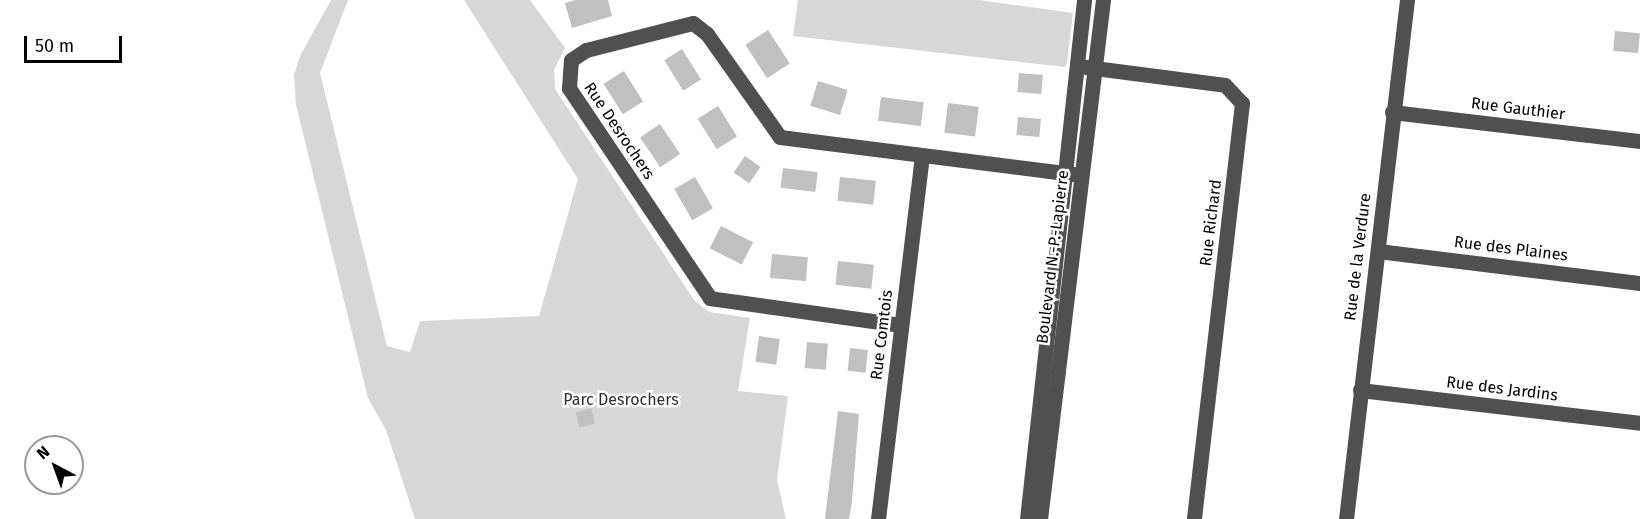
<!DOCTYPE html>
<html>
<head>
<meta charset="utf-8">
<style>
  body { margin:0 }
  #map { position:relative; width:1640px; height:519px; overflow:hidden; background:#fff; font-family:"Fira Sans",sans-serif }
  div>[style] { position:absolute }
  .green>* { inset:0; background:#d7d7d7 }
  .building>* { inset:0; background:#c0c0c0; transform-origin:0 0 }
  .minor>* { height:15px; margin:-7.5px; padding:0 7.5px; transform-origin:7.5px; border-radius:7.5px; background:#505050 }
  span { translate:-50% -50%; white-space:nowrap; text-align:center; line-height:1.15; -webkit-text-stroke:5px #fff; paint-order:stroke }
  .street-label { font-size:16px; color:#000 }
  .park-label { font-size:16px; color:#2e2e2e }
  .north { position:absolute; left:24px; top:435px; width:60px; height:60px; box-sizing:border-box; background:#fff; border:2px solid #999; border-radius:50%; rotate:319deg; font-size:16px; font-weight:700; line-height:24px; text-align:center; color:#000 }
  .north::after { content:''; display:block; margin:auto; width:21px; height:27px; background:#000; clip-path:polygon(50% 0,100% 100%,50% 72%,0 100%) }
  .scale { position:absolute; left:24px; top:36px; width:98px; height:27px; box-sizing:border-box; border:3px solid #000; border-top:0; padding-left:8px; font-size:18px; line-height:21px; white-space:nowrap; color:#000; -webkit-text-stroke:4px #fff; paint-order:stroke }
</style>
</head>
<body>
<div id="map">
  <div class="green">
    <div style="clip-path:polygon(331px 0,348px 0,320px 73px,387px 346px,410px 352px,420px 321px,539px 316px,578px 179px,464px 0,530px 0,565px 48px,554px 70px,555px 89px,694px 300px,709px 312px,750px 318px,738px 391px,788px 396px,777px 480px,786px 519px,415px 519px,386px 430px,368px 398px,296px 105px,294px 75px,300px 56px)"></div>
    <div style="clip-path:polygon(798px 0,979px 0,1073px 13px,1067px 63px,1065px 67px,793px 36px)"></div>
  </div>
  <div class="building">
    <div style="clip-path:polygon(575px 0,608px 0,612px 16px,572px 28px,565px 3px)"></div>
    <div style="left:768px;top:30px;width:40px;height:27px;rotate:57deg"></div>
    <div style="left:1615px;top:31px;width:25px;height:20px;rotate:5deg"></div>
    <div style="left:682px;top:49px;width:36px;height:21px;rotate:58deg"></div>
    <div style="left:624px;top:71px;width:36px;height:24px;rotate:58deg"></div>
    <div style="left:1019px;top:73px;width:24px;height:19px;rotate:5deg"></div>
    <div style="left:818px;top:81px;width:31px;height:26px;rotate:17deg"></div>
    <div style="left:881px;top:97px;width:43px;height:24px;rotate:7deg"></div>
    <div style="left:948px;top:103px;width:31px;height:30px;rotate:7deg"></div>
    <div style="left:718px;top:106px;width:36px;height:24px;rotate:58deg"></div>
    <div style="left:1018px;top:117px;width:23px;height:18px;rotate:5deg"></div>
    <div style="left:660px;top:124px;width:36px;height:24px;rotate:56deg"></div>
    <div style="left:745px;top:156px;width:19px;height:20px;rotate:35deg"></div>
    <div style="left:783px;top:168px;width:35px;height:20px;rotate:7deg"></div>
    <div style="left:695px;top:177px;width:36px;height:24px;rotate:60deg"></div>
    <div style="left:840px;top:177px;width:36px;height:24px;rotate:6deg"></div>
    <div style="left:721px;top:226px;width:36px;height:25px;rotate:27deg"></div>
    <div style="left:772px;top:254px;width:36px;height:24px;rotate:5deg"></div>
    <div style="left:838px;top:261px;width:36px;height:24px;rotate:6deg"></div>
    <div style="left:759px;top:336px;width:21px;height:26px;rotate:8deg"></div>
    <div style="left:807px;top:342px;width:21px;height:26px;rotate:5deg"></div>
    <div style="left:850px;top:348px;width:18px;height:23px;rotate:6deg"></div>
    <div style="left:591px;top:408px;width:16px;height:16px;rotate:75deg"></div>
    <div style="clip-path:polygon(838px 411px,859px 414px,852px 501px,849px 519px,825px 519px)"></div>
  </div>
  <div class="minor">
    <div style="left:1079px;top:66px;width:147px;rotate:7.4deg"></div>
    <div style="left:1225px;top:85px;width:25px;rotate:47deg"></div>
    <div style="left:1242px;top:103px;width:419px;rotate:96.6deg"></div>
    <div style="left:1392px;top:112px;width:250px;rotate:6.7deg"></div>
    <div style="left:1378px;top:251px;width:264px;rotate:7deg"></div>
    <div style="left:901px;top:325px;width:193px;rotate:-172deg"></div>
    <div style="left:710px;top:298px;width:253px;rotate:-123.9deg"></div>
    <div style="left:569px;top:88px;width:28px;rotate:-86deg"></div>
    <div style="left:571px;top:60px;width:18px;rotate:-34deg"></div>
    <div style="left:586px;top:50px;width:110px;rotate:-14.2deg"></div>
    <div style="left:693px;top:23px;width:18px;rotate:38deg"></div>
    <div style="left:707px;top:34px;width:126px;rotate:54.7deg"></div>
    <div style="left:780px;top:137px;width:303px;rotate:7.2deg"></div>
    <div style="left:1360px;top:390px;width:282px;rotate:6.7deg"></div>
    <div style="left:878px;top:519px;width:366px;rotate:-83.1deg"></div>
    <div style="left:1027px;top:519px;width:522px;rotate:-83.73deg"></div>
    <div style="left:1040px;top:519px;width:523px;rotate:-83.08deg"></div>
    <div style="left:1346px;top:519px;width:523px;rotate:-83.3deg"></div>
  </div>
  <div class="street-label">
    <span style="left:1518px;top:109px;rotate:7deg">Rue Gauthier</span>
    <span style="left:619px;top:131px;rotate:56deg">Rue Desrochers</span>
    <span style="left:1211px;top:223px;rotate:-83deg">Rue Richard</span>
    <span style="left:1511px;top:249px;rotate:7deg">Rue des Plaines</span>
    <span style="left:1053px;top:257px;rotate:-83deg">Boulevard N.-P.-Lapierre</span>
    <span style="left:1358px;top:257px;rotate:-83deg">Rue de la Verdure</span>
    <span style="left:882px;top:335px;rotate:-83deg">Rue Comtois</span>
    <span style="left:1502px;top:389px;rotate:7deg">Rue des Jardins</span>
  </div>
  <div class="park-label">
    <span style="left:621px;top:400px">Parc Desrochers</span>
  </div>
  <div class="north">N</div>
  <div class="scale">50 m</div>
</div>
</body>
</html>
